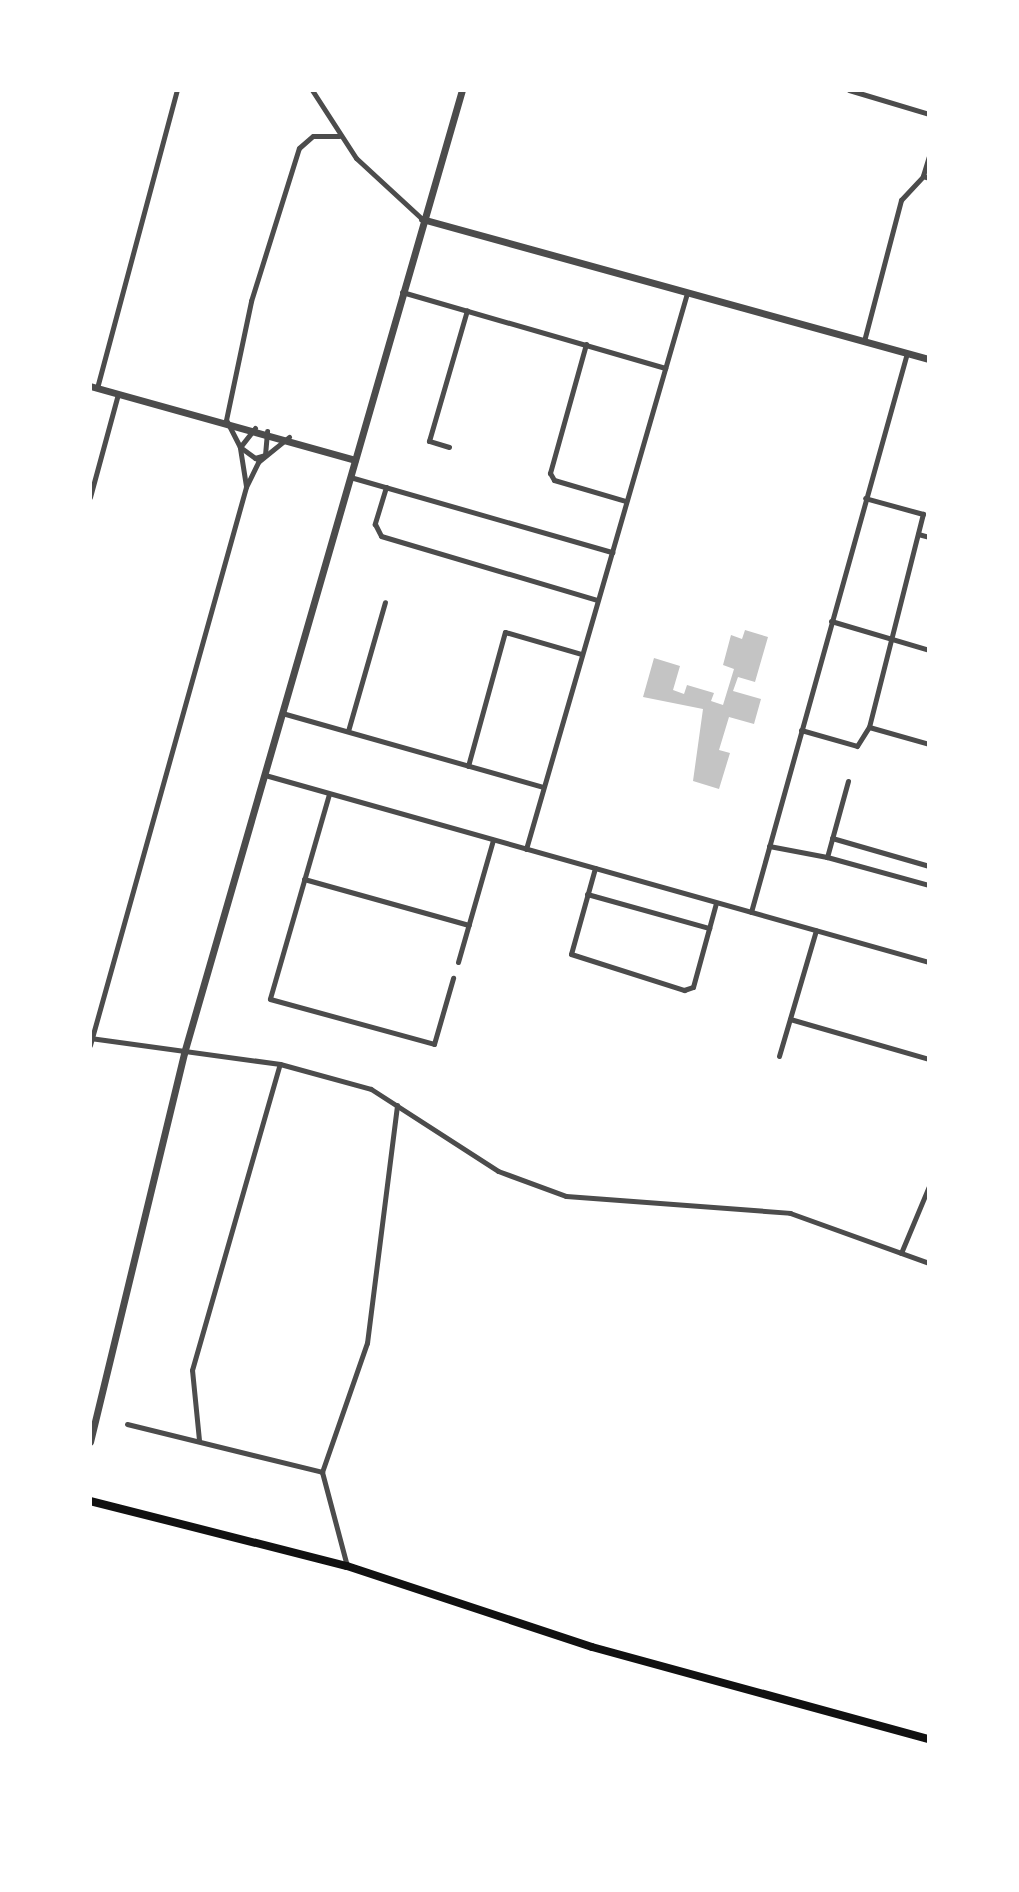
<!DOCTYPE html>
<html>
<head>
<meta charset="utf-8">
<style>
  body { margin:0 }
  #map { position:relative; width:1019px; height:1892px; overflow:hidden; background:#fff; font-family:Rubik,sans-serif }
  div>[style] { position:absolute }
  .building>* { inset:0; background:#c4c4c4 }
  .minor>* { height:5px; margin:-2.5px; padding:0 2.5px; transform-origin:2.5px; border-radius:2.5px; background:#4c4c4c }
  .tertiary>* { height:7px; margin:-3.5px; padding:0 3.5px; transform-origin:3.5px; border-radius:3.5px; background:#4c4c4c }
  .primary>* { height:8px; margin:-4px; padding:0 4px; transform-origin:4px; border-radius:4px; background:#111 }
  span { translate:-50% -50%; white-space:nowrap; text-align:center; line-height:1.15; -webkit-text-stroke:6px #fff; paint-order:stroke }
  .frame { position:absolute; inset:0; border:92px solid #fff; pointer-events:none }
</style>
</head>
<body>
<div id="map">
  <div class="building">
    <div style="clip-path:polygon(745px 630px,768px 637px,755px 682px,738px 677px,733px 691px,761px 699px,754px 724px,729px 717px,719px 750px,730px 753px,719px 789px,693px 781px,703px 709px,643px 697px,654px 658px,680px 666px,673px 690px,684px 694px,687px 685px,714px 693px,711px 701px,723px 705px,734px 669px,723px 665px,731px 635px,742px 639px)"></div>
  </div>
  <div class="minor">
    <div style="left:312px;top:90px;width:81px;rotate:57.1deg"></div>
    <div style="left:356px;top:158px;width:90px;rotate:42.7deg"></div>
    <div style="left:849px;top:90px;width:84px;rotate:16.7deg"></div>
    <div style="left:929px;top:156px;width:21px;rotate:107deg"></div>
    <div style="left:923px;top:176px;width:6px;rotate:18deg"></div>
    <div style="left:402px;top:292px;width:274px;rotate:16.1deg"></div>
    <div style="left:864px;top:341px;width:146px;rotate:-75.3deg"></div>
    <div style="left:901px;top:200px;width:33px;rotate:-47deg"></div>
    <div style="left:586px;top:344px;width:134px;rotate:105.6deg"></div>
    <div style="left:550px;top:473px;width:8px;rotate:60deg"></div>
    <div style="left:554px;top:480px;width:75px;rotate:16.3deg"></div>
    <div style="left:97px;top:388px;width:309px;rotate:-75deg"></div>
    <div style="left:255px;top:428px;width:24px;rotate:128deg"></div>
    <div style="left:240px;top:447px;width:19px;rotate:36deg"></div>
    <div style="left:255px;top:458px;width:10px;rotate:-17deg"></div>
    <div style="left:265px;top:455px;width:24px;rotate:-85deg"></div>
    <div style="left:449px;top:447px;width:21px;rotate:-163deg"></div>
    <div style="left:429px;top:441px;width:136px;rotate:-73.8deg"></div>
    <div style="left:350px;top:477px;width:273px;rotate:16deg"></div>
    <div style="left:246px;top:486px;width:39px;rotate:-99deg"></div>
    <div style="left:240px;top:447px;width:30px;rotate:-117deg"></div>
    <div style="left:226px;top:420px;width:122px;rotate:-78.1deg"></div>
    <div style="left:251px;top:301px;width:160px;rotate:-72.6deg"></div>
    <div style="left:299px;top:148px;width:18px;rotate:-41deg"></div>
    <div style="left:313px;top:136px;width:26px"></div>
    <div style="left:386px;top:487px;width:39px;rotate:107deg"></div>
    <div style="left:375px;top:524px;width:13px;rotate:63deg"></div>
    <div style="left:381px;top:536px;width:225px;rotate:16.5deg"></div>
    <div style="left:90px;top:497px;width:107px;rotate:-74.8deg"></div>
    <div style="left:918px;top:534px;width:11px;rotate:15deg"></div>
    <div style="left:831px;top:621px;width:102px;rotate:16.5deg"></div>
    <div style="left:282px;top:713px;width:271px;rotate:15.8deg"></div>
    <div style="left:869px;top:727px;width:62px;rotate:15.8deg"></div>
    <div style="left:801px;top:730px;width:58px;rotate:15.9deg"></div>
    <div style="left:857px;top:746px;width:22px;rotate:-58deg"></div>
    <div style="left:869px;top:727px;width:220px;rotate:-75.8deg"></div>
    <div style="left:923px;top:514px;width:60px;rotate:-164.6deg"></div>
    <div style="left:348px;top:731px;width:134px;rotate:-74deg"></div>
    <div style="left:468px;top:766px;width:139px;rotate:-74.6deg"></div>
    <div style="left:505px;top:632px;width:79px;rotate:16.1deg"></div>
    <div style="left:265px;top:775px;width:690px;rotate:15.73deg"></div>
    <div style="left:848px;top:781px;width:79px;rotate:105.4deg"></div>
    <div style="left:827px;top:857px;width:106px;rotate:15.4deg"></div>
    <div style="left:329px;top:794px;width:213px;rotate:106.1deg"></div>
    <div style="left:270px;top:999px;width:170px;rotate:15.3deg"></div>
    <div style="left:434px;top:1044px;width:69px;rotate:-73.9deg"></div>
    <div style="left:832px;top:838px;width:101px;rotate:16.1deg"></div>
    <div style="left:769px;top:846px;width:59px;rotate:10.7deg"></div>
    <div style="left:526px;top:849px;width:579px;rotate:-73.85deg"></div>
    <div style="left:595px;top:868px;width:89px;rotate:105.6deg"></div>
    <div style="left:571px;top:954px;width:119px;rotate:17.7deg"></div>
    <div style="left:684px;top:990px;width:9px;rotate:-18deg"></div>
    <div style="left:693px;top:987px;width:87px;rotate:-74.7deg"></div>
    <div style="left:304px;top:879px;width:171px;rotate:15.6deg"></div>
    <div style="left:587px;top:894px;width:127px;rotate:15.6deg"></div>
    <div style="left:751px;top:912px;width:580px;rotate:-74.41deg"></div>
    <div style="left:458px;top:962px;width:127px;rotate:-74deg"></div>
    <div style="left:790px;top:1019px;width:145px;rotate:16.1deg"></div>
    <div style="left:90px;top:1038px;width:192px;rotate:7.8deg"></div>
    <div style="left:280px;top:1064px;width:94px;rotate:15.4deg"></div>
    <div style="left:371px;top:1089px;width:151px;rotate:32.8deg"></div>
    <div style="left:498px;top:1171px;width:72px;rotate:20.2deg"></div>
    <div style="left:566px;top:1196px;width:225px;rotate:4.3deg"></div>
    <div style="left:790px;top:1213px;width:148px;rotate:19.8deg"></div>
    <div style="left:90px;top:1045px;width:579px;rotate:-74.38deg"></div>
    <div style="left:246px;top:487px;width:28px;rotate:-64deg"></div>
    <div style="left:258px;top:462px;width:40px;rotate:-39deg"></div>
    <div style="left:779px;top:1056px;width:131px;rotate:-73.6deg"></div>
    <div style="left:901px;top:1253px;width:73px;rotate:-67.3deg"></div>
    <div style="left:127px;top:1424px;width:201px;rotate:13.8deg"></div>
    <div style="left:322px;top:1472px;width:97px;rotate:75.1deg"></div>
    <div style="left:199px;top:1440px;width:70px;rotate:-95.7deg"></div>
    <div style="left:192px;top:1370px;width:318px;rotate:-74deg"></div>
    <div style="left:322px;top:1472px;width:137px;rotate:-70.8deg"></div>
    <div style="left:367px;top:1343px;width:240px;rotate:-82.8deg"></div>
  </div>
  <div class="tertiary">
    <div style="left:422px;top:219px;width:526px;rotate:15.44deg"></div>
    <div style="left:90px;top:386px;width:275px;rotate:15.6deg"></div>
    <div style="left:90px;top:1442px;width:400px;rotate:-76.4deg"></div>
    <div style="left:184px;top:1053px;width:1002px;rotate:-73.9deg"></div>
  </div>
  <div class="primary">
    <div style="left:90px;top:1501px;width:265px;rotate:14.2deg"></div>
    <div style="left:347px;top:1566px;width:258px;rotate:18.3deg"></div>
    <div style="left:592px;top:1647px;width:349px;rotate:15.3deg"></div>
  </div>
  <div class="frame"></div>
</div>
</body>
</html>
